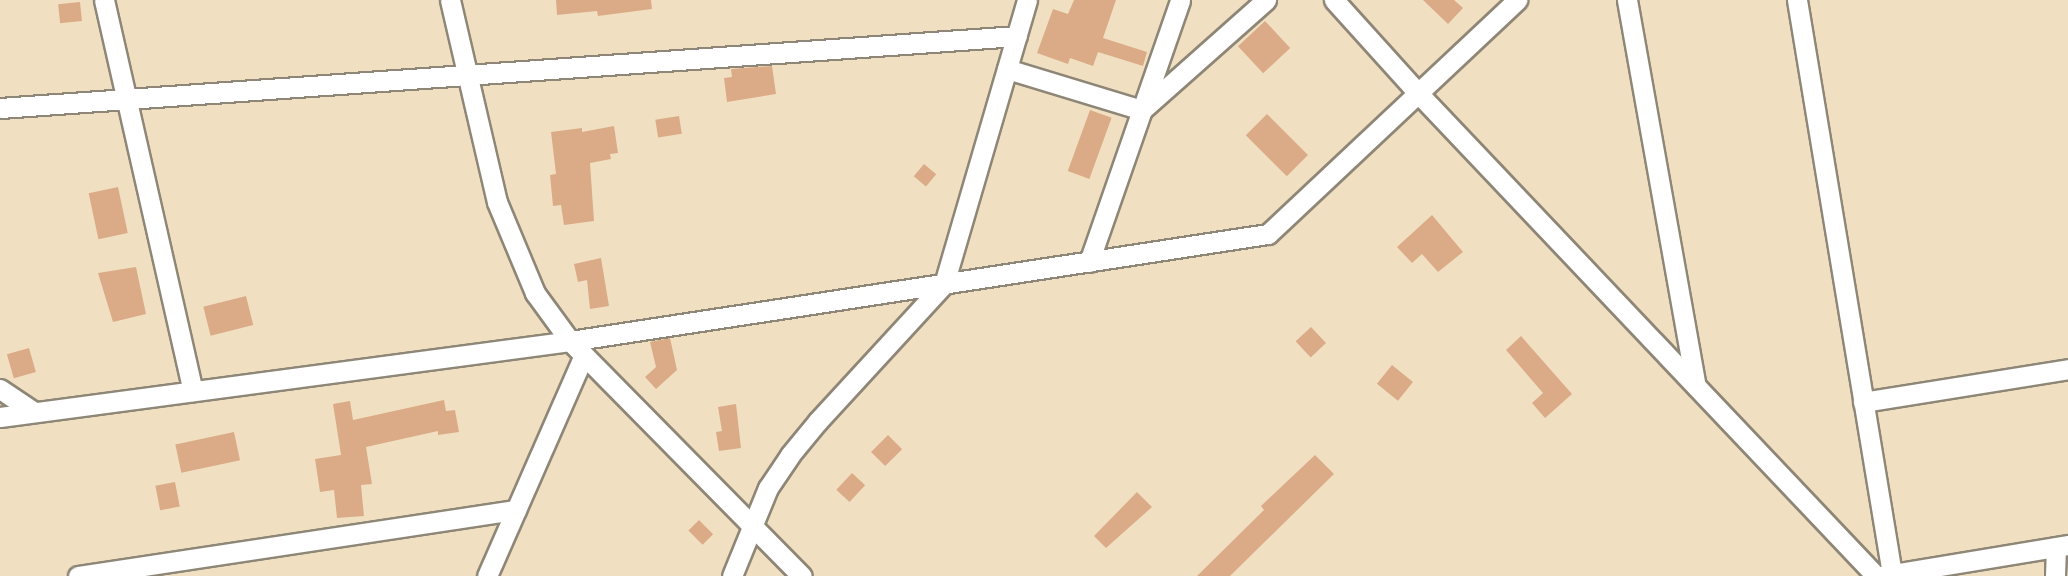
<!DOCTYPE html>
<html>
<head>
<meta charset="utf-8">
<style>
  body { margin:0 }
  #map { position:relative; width:2068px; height:576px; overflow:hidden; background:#f0e0c1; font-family:Pangolin,sans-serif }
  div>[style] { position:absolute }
  .building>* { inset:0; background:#dbab87; transform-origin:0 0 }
  .roads { filter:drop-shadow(2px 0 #8e8676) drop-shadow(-2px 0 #8e8676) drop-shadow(0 2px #8e8676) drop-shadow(0 -2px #8e8676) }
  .minor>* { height:19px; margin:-9.5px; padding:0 9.5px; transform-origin:9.5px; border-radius:9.5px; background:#fff }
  span { translate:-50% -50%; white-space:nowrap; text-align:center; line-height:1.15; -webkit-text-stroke:7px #fdfcf7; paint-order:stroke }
</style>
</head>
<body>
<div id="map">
  <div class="building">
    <div style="clip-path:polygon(556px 0,651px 0,652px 9px,598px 16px,597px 11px,557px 15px)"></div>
    <div style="clip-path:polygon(1074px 0,1116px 0,1103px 38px,1147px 52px,1143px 66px,1098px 52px,1093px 66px,1070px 58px,1068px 64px,1037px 53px,1053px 9px,1068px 14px)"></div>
    <div style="clip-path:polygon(1423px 0,1454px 0,1463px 8px,1448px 24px)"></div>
    <div style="left:80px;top:2px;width:19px;height:22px;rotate:84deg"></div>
    <div style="left:1265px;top:21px;width:37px;height:37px;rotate:47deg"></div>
    <div style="clip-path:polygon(772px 66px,776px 94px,727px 102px,724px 78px,732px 77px,731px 69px)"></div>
    <div style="left:1090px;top:110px;width:23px;height:65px;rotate:20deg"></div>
    <div style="left:1267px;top:114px;width:58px;height:30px;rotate:45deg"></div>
    <div style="left:679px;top:116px;width:18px;height:24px;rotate:81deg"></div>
    <div style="clip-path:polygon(614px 126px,618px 153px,610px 154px,611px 159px,590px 163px,594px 221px,564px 225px,561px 205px,553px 206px,550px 175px,556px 174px,551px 132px,582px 128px,582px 132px)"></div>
    <div style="left:924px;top:164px;width:16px;height:16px;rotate:40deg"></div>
    <div style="left:118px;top:187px;width:47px;height:30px;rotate:78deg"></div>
    <div style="clip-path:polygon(1432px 215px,1463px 252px,1438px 272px,1422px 254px,1412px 263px,1397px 247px)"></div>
    <div style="clip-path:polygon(601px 258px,609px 306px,590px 309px,587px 280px,578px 282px,574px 264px)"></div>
    <div style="clip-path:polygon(136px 267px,146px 314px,113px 322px,98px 273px)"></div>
    <div style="left:246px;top:296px;width:30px;height:44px;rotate:76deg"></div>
    <div style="left:1311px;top:327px;width:22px;height:21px;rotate:47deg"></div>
    <div style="clip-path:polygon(1521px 336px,1572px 394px,1545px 418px,1532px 403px,1543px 393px,1506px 350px)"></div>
    <div style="clip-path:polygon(670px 338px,677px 370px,656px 389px,645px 377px,656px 367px,650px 342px)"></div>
    <div style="left:29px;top:348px;width:25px;height:23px;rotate:74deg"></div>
    <div style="left:1392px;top:365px;width:27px;height:24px;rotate:39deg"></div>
    <div style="clip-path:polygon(444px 400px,446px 411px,455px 410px,459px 432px,438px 435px,438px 431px,366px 447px,372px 484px,361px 485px,364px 516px,337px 518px,334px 490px,320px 492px,315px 459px,341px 455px,333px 404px,350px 401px,353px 420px)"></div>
    <div style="clip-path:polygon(736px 404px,741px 448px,719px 451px,716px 432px,722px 431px,718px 407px)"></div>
    <div style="left:234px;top:432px;width:29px;height:60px;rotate:78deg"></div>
    <div style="left:888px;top:435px;width:20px;height:24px;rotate:45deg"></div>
    <div style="clip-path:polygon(1315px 455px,1334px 474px,1230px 576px,1197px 576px,1264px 510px,1261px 506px)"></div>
    <div style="left:852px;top:473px;width:18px;height:23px;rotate:43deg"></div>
    <div style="left:175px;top:482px;width:25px;height:20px;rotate:79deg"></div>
    <div style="clip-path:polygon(1137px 492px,1152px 507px,1106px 548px,1094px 536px)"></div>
    <div style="left:699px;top:520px;width:20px;height:15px;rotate:45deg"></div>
  </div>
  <div class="roads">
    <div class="minor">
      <div style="left:104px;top:0;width:401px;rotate:77.2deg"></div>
      <div style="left:450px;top:0;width:207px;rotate:76.9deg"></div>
      <div style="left:497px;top:202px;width:99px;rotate:67.3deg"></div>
      <div style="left:535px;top:293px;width:59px;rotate:53.9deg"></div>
      <div style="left:570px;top:341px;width:330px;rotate:45.4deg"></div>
      <div style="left:1334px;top:0;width:125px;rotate:47.9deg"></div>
      <div style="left:1418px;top:93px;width:666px;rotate:46.52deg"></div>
      <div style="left:1627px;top:0;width:392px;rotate:79.9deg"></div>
      <div style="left:1797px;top:0;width:582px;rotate:80.6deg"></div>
      <div style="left:1007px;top:69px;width:141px;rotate:16.9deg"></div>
      <div style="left:1142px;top:110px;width:166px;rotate:-41.6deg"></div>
      <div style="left:0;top:108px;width:1019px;rotate:-4.05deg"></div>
      <div style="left:1089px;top:262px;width:277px;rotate:-70.8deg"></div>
      <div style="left:0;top:389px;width:41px;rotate:34.1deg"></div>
      <div style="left:1863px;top:402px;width:208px;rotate:-9.1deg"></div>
      <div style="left:0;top:417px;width:575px;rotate:-7.59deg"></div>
      <div style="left:570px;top:341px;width:706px;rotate:-8.72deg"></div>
      <div style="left:1268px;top:234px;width:342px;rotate:-43.2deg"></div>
      <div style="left:78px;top:576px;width:443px;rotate:-8.6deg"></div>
      <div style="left:487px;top:576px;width:241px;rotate:-66.3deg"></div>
      <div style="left:732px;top:576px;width:95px;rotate:-67.8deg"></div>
      <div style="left:768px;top:488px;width:40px;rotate:-56deg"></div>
      <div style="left:790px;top:455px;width:44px;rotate:-50.5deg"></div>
      <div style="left:818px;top:421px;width:186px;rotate:-47.4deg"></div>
      <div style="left:944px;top:284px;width:296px;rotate:-73.7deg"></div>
      <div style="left:1880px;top:576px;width:191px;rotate:-9.4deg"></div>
      <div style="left:2055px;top:576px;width:29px;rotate:-88deg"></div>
    </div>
  </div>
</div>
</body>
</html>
